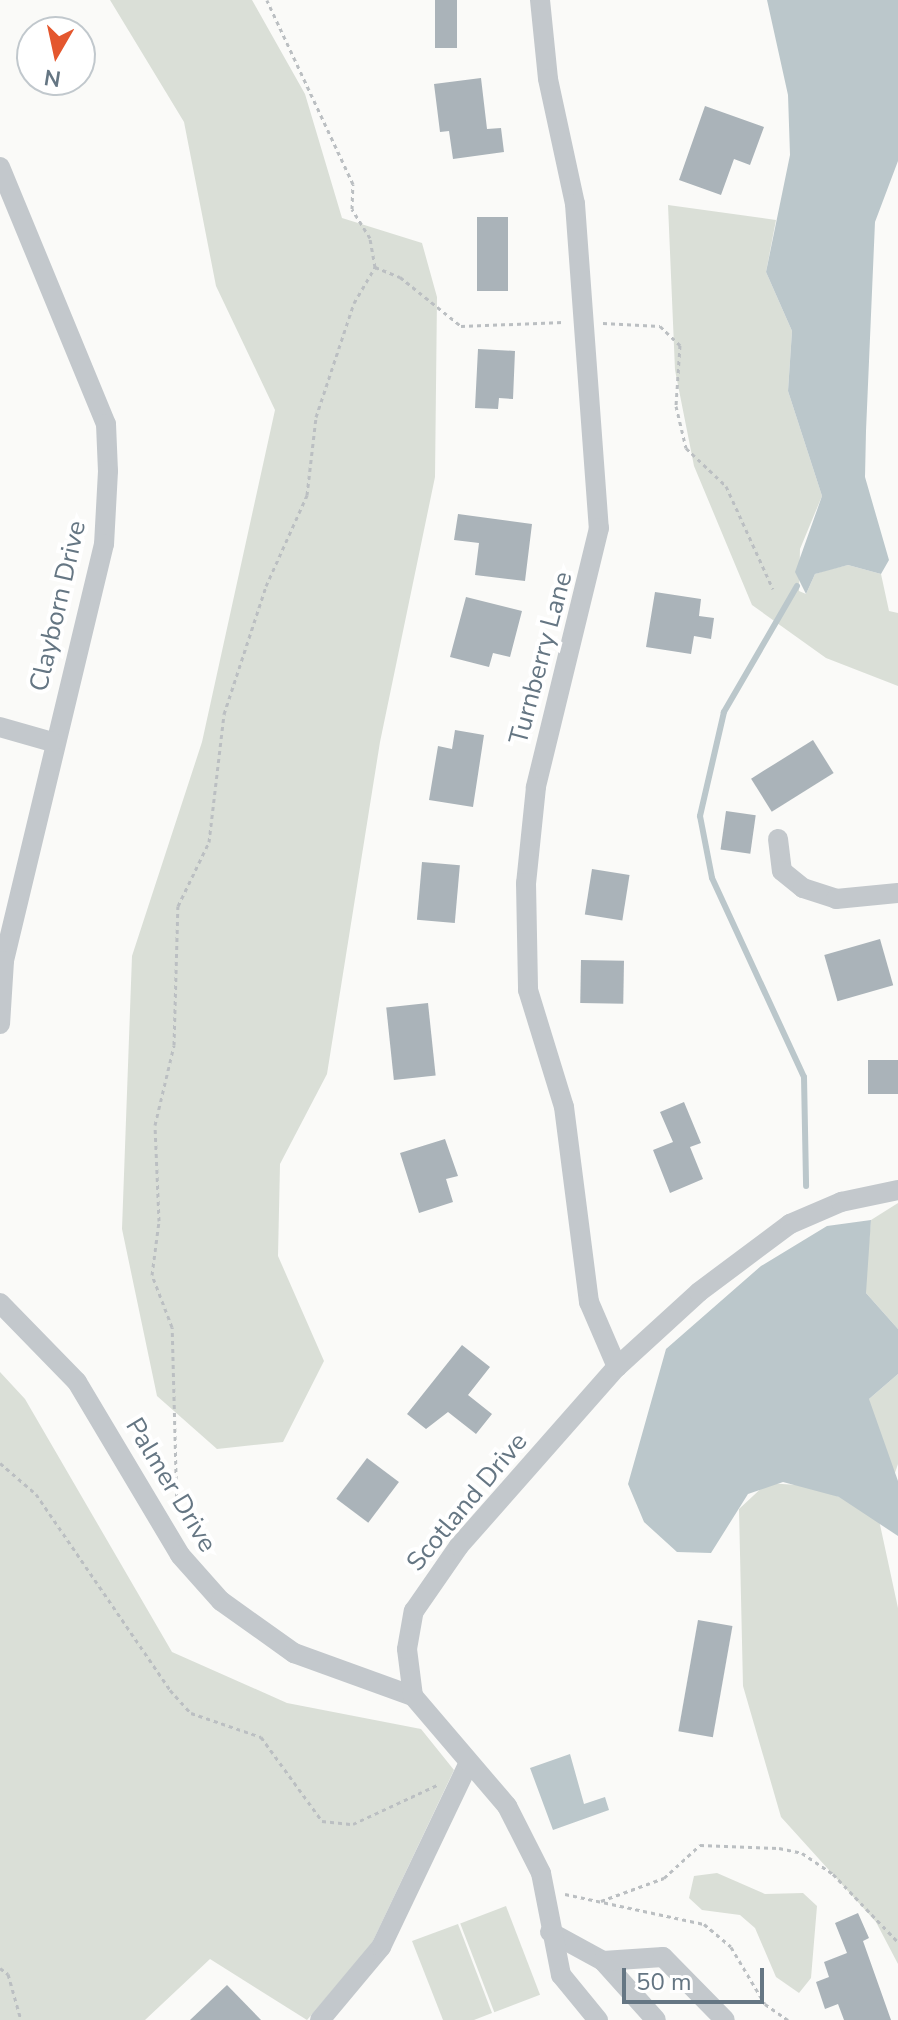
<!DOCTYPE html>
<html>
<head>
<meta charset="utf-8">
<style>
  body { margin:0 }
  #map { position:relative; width:898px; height:2020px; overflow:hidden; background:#fafaf8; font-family:"Nunito Sans",sans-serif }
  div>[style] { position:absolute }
  .green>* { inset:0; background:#dadfd7; transform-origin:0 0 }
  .water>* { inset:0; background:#bbc7cb }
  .stream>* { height:6px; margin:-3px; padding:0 3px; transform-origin:3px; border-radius:3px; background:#bbc7cb }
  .building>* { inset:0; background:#aab3b9; transform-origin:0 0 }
  .path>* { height:3px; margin-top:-1.5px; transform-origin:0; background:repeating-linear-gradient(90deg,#bbbfc2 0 4px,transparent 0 8px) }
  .minor>* { height:20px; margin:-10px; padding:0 10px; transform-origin:10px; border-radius:10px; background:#c3c8cc }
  span { translate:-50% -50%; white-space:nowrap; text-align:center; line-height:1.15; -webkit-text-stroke:8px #fff; paint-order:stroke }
  .street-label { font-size:26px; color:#657683 }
  .north { position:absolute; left:16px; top:16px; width:80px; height:80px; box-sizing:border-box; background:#fff; border:2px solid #c1c8cd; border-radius:50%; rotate:189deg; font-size:22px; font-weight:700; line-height:32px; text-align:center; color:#657683 }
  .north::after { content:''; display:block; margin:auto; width:28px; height:36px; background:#e4572e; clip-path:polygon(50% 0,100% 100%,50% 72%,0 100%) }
  .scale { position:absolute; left:622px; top:1968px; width:142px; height:36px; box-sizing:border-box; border:4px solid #657683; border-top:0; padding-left:10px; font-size:24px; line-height:28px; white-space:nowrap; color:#657683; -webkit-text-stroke:6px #fff; paint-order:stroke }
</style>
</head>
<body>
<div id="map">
  <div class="green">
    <div style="clip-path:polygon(110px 0,252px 0,305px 94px,342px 218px,422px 243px,437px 297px,435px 477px,380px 742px,327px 1074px,280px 1164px,278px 1256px,324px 1361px,283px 1442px,217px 1449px,157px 1396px,122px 1229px,132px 956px,202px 742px,275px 410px,216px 286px,184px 122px)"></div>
    <div style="clip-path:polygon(668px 205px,776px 220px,766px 272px,792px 331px,788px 391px,822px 496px,800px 549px,799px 591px,806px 594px,815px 574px,827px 570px,848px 565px,881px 574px,889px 611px,898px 613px,898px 686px,826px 658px,752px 605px,694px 466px,675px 370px)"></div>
    <div style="clip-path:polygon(898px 1203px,898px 1329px,866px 1293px,866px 1272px,871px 1220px)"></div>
    <div style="clip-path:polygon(0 1372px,25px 1399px,172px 1652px,287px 1703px,421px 1729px,454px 1770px,371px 1945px,307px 2020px,210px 1959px,145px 2020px,0 2020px)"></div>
    <div style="clip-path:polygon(898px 1374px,898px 1464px,879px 1520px,898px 1608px,898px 1964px,876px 1922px,781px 1817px,743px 1686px,739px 1509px,767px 1483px,813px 1486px,839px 1497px,870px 1415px,869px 1399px)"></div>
    <div style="clip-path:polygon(717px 1873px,765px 1894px,803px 1893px,817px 1906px,811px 1978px,799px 1993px,776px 1977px,755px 1928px,740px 1915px,702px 1910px,689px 1898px,694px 1876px)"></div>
    <div style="left:506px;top:1906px;width:95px;height:49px;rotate:69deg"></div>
    <div style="clip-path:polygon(458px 1924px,492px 2013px,474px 2020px,443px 2020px,412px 1941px)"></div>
  </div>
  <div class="water">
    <div style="clip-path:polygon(767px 0,898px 0,898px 161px,875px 222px,866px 431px,865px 477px,889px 560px,881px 574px,848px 565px,815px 574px,806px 594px,795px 572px,822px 496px,788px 391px,792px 331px,766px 272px,790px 155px,788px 95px)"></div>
    <div style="clip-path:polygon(871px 1220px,866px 1293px,898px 1329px,898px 1374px,869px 1399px,898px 1481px,898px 1536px,839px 1497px,783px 1482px,748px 1494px,711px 1553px,677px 1552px,644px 1522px,628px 1484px,666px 1349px,761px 1266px,827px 1226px)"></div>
    <div style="clip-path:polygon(570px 1754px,584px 1804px,605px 1797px,609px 1810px,553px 1830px,530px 1768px)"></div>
  </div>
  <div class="stream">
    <div style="left:797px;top:586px;width:146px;rotate:120.1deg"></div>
    <div style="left:724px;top:712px;width:107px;rotate:103deg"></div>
    <div style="left:700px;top:816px;width:63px;rotate:79deg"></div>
    <div style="left:712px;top:878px;width:219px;rotate:65.2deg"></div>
    <div style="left:804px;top:1077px;width:109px;rotate:88.9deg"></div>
  </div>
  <div class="building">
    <div style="left:435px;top:0;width:22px;height:48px"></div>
    <div style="clip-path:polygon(481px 78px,487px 129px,501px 128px,504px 152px,453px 159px,449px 131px,440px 132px,434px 84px)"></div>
    <div style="clip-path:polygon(705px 106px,764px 127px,750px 165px,734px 159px,721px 195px,679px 180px)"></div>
    <div style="left:477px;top:217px;width:31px;height:74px"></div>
    <div style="clip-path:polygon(478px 349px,515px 351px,513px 399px,499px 398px,498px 409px,475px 408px)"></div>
    <div style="clip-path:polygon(458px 514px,532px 524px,525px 581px,475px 575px,479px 543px,454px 540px)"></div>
    <div style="clip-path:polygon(655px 592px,701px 599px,699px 616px,714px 618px,711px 639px,694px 636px,691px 654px,646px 647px)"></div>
    <div style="clip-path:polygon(466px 597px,522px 611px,510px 657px,493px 653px,489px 667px,450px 657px)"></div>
    <div style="clip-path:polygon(455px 730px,484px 735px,473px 807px,429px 800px,438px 746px,452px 749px)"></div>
    <div style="left:813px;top:740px;width:39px;height:73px;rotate:58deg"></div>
    <div style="left:726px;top:811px;width:30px;height:39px;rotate:8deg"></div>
    <div style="left:422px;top:862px;width:38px;height:58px;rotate:5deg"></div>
    <div style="left:592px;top:869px;width:38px;height:46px;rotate:9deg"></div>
    <div style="left:880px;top:939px;width:48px;height:58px;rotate:74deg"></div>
    <div style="left:581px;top:960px;width:43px;height:43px;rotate:1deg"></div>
    <div style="left:428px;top:1003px;width:73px;height:42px;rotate:84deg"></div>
    <div style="left:898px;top:1060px;width:34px;height:30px;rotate:90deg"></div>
    <div style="clip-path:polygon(684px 1102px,701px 1143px,690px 1147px,703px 1179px,670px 1193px,653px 1150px,673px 1142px,660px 1112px)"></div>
    <div style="clip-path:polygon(445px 1139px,458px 1176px,446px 1179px,453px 1202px,419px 1213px,400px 1153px)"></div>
    <div style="clip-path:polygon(462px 1345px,490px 1367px,468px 1395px,492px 1414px,476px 1434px,448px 1412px,426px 1429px,407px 1414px)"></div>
    <div style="left:367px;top:1458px;width:40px;height:51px;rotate:37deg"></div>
    <div style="left:698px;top:1620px;width:35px;height:113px;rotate:10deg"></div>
    <div style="clip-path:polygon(858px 1913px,869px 1938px,863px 1941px,891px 2020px,844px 2020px,838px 2004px,825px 2009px,816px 1982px,829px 1977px,824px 1962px,847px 1953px,835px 1923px)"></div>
    <div style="clip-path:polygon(227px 1985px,261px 2020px,190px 2020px)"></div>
  </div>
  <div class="path">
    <div style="left:375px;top:267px;width:27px;rotate:22deg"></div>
    <div style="left:400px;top:277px;width:78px;rotate:38.8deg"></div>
    <div style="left:461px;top:326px;width:102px;rotate:-2.2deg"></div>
    <div style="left:603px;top:323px;width:57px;rotate:3deg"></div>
    <div style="left:660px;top:326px;width:28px;rotate:44deg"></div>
    <div style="left:680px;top:345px;width:61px;rotate:93.8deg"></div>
    <div style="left:676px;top:406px;width:43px;rotate:76.6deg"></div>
    <div style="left:686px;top:448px;width:55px;rotate:43.5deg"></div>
    <div style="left:726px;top:486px;width:113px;rotate:65.5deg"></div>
    <div style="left:0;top:1463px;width:48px;rotate:40.7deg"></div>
    <div style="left:36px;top:1494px;width:237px;rotate:55.6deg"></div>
    <div style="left:170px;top:1690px;width:31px;rotate:48deg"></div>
    <div style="left:191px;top:1713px;width:74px;rotate:18.9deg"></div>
    <div style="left:261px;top:1737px;width:104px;rotate:54deg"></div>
    <div style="left:322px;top:1821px;width:31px;rotate:6deg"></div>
    <div style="left:353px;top:1824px;width:93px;rotate:-24.9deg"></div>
    <div style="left:177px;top:1512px;width:185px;rotate:-91.5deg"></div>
    <div style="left:172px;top:1327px;width:56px;rotate:-111deg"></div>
    <div style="left:152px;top:1275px;width:54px;rotate:-82.6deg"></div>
    <div style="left:159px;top:1221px;width:96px;rotate:-92.4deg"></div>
    <div style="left:155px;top:1125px;width:82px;rotate:-76.6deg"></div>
    <div style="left:174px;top:1045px;width:139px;rotate:-88.4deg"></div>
    <div style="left:178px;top:906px;width:71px;rotate:-64.2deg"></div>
    <div style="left:209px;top:842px;width:129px;rotate:-83.3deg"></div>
    <div style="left:224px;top:714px;width:135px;rotate:-71.8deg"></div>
    <div style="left:266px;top:586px;width:100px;rotate:-65.7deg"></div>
    <div style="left:307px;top:495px;width:79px;rotate:-83.4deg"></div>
    <div style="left:316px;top:417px;width:120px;rotate:-71.6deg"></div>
    <div style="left:354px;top:303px;width:42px;rotate:-59.7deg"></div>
    <div style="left:375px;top:267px;width:29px;rotate:-100deg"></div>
    <div style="left:370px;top:238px;width:34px;rotate:-122deg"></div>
    <div style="left:352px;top:209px;width:25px;rotate:-88deg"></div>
    <div style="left:353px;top:184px;width:203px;rotate:-115.1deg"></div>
    <div style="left:565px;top:1894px;width:142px;rotate:12.2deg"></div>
    <div style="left:704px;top:1924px;width:35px;rotate:40deg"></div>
    <div style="left:731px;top:1947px;width:66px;rotate:59.2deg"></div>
    <div style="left:765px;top:2004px;width:28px;rotate:35deg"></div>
    <div style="left:601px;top:1901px;width:67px;rotate:-20.1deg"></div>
    <div style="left:664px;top:1878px;width:49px;rotate:-42.5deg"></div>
    <div style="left:700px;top:1845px;width:79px;rotate:2.2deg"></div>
    <div style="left:779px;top:1848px;width:24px;rotate:12deg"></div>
    <div style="left:802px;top:1853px;width:37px;rotate:34deg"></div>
    <div style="left:833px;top:1874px;width:94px;rotate:46.3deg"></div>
    <div style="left:0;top:1968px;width:10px;rotate:37deg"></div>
    <div style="left:8px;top:1974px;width:48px;rotate:74.2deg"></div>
  </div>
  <div class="minor">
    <div style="left:540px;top:0;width:79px;rotate:84.2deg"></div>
    <div style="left:548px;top:79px;width:128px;rotate:77.8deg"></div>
    <div style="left:575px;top:204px;width:325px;rotate:85.8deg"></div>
    <div style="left:599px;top:528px;width:267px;rotate:103.7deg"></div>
    <div style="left:536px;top:787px;width:97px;rotate:95.9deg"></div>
    <div style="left:526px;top:883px;width:107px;rotate:88.9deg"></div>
    <div style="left:528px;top:990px;width:122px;rotate:72.9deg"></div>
    <div style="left:564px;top:1107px;width:197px;rotate:82.7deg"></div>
    <div style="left:589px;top:1302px;width:71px;rotate:66.7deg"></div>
    <div style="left:0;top:167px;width:278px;rotate:67.6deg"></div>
    <div style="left:106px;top:424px;width:47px;rotate:87.6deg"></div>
    <div style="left:108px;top:471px;width:73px;rotate:93.1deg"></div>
    <div style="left:104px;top:544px;width:429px;rotate:103.5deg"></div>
    <div style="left:4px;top:961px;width:63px;rotate:93.6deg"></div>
    <div style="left:0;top:727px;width:54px;rotate:16.1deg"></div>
    <div style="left:778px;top:839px;width:32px;rotate:83deg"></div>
    <div style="left:782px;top:871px;width:27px;rotate:39deg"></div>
    <div style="left:803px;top:888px;width:35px;rotate:18deg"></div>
    <div style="left:836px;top:899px;width:62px;rotate:-5.5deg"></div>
    <div style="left:0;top:1303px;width:110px;rotate:45.7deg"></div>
    <div style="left:77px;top:1382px;width:201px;rotate:59.2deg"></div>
    <div style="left:180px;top:1555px;width:62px;rotate:48.3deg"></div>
    <div style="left:221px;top:1601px;width:90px;rotate:35.5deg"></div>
    <div style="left:294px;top:1653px;width:127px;rotate:19.9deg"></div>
    <div style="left:550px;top:1932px;width:60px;rotate:28.7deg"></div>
    <div style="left:603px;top:1961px;width:79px;rotate:48.1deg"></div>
    <div style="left:603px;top:1961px;width:60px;rotate:-3.8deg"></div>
    <div style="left:663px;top:1957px;width:88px;rotate:45.5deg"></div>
    <div style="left:320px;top:2020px;width:95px;rotate:-50.1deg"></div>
    <div style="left:381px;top:1947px;width:202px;rotate:-64.5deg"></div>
    <div style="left:598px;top:2020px;width:58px;rotate:-129.4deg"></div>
    <div style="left:561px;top:1975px;width:104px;rotate:-101.1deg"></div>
    <div style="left:541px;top:1873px;width:75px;rotate:-116.9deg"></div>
    <div style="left:507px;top:1806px;width:145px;rotate:-130.5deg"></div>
    <div style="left:413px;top:1696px;width:47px;rotate:-97.3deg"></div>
    <div style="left:407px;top:1649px;width:39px;rotate:-80deg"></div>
    <div style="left:414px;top:1611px;width:79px;rotate:-55.3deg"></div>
    <div style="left:459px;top:1546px;width:239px;rotate:-48.6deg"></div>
    <div style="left:617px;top:1367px;width:111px;rotate:-42.4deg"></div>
    <div style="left:699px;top:1292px;width:114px;rotate:-36.8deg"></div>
    <div style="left:790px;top:1224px;width:56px;rotate:-23.3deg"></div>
    <div style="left:841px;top:1202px;width:58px;rotate:-11.9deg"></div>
  </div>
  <div class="street-label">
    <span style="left:58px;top:606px;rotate:-77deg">Clayborn Drive</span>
    <span style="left:541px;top:658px;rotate:-75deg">Turnberry Lane</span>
    <span style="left:171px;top:1485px;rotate:59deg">Palmer Drive</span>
    <span style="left:467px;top:1502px;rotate:-50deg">Scotland Drive</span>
  </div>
  <div class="north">N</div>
  <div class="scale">50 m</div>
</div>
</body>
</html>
